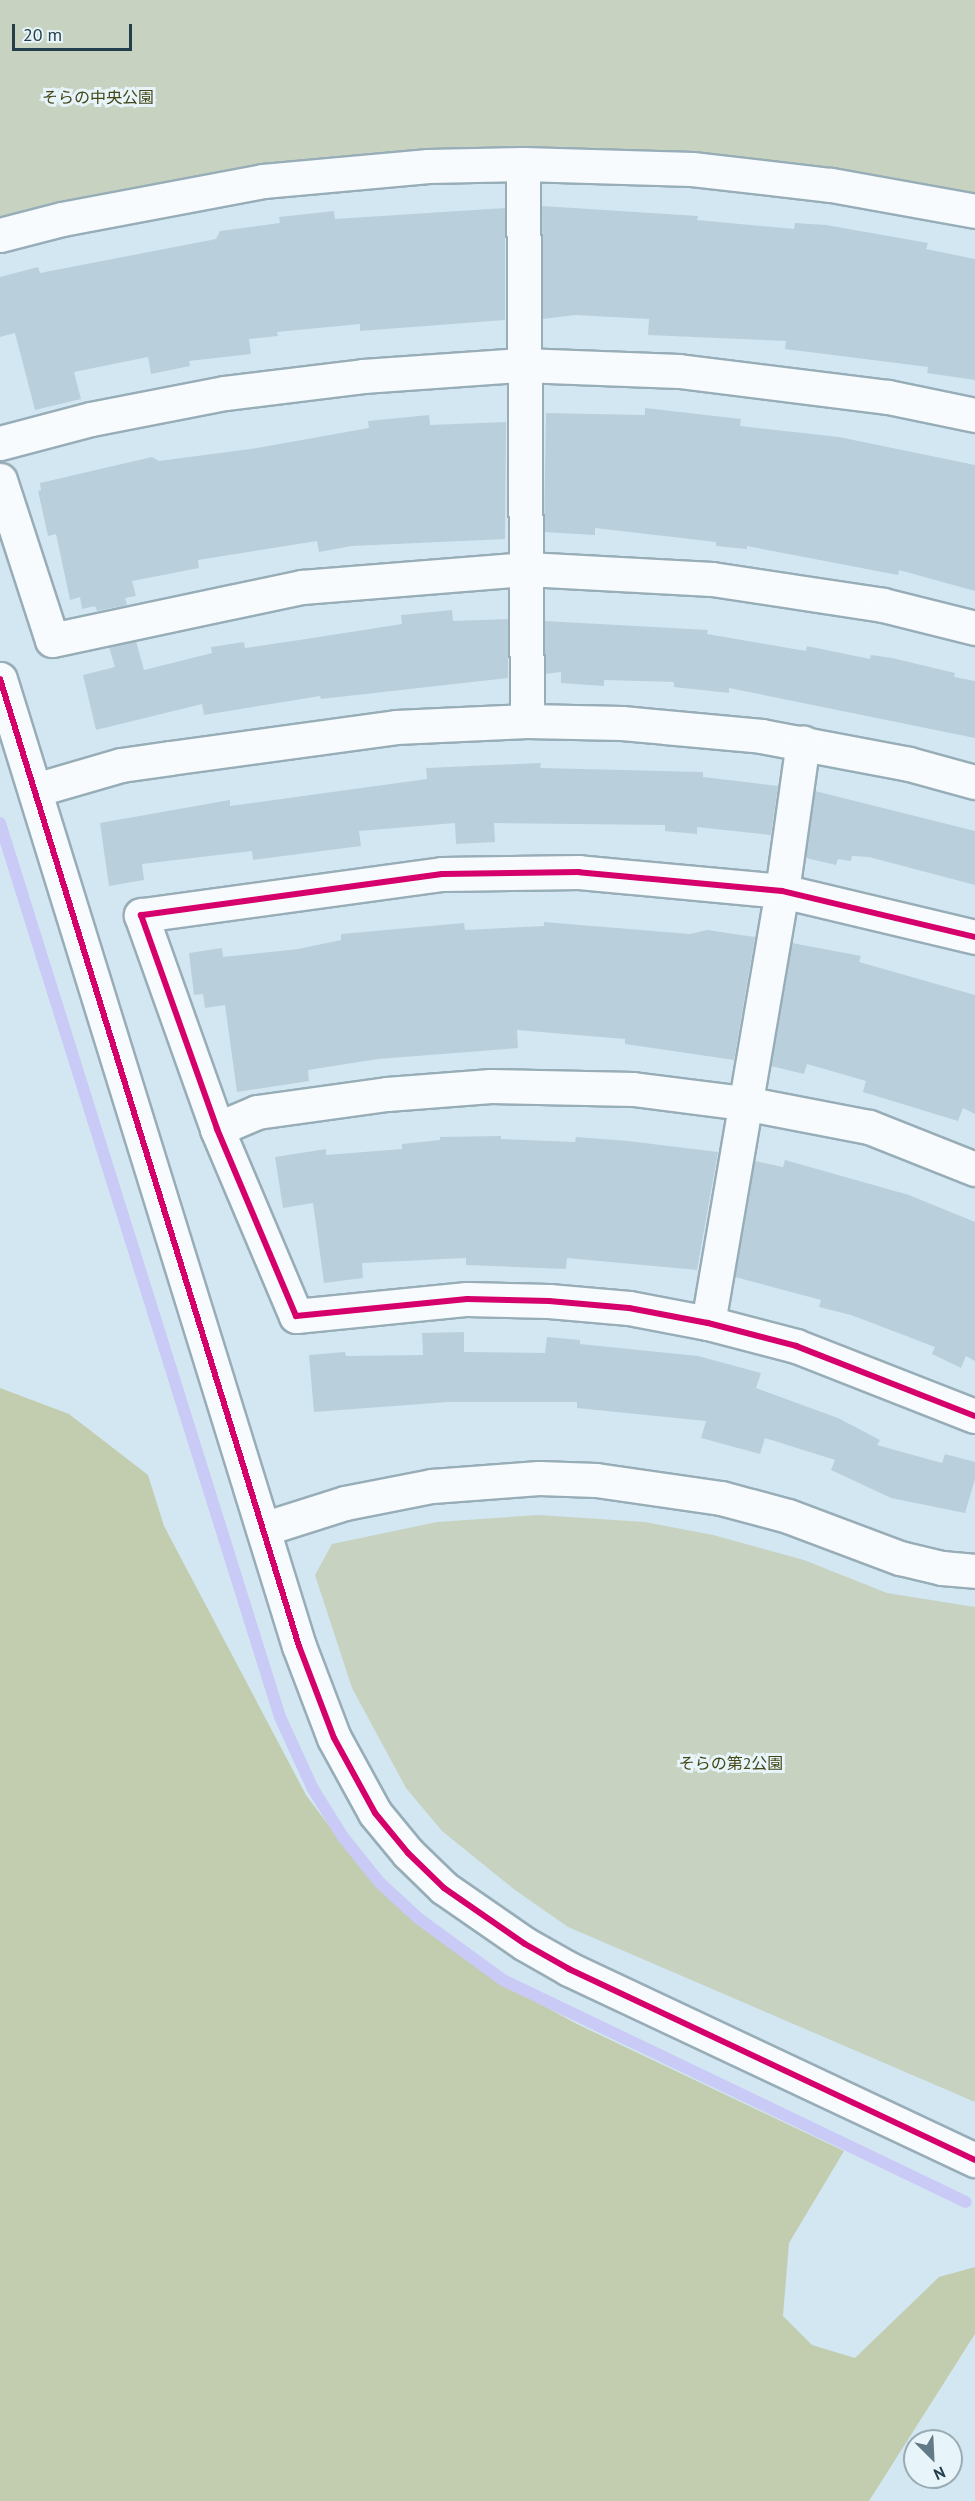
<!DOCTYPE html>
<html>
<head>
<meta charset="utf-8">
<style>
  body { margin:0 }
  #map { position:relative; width:975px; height:2501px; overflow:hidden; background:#d2e7f2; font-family:"PT Sans","Noto Sans JP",sans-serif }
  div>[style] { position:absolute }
  .green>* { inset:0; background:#c7d2c0 }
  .forest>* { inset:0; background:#c2cdaf }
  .stream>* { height:12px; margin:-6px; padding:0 6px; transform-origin:6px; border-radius:6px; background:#cacaf6 }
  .building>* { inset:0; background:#b9d0dc }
  .roads { filter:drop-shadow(2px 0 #97adb7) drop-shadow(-2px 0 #97adb7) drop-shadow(0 2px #97adb7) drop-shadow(0 -2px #97adb7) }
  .minor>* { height:33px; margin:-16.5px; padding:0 16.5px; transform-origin:16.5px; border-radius:16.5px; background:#f8fbfd }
  .cycleway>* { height:6px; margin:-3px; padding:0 3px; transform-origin:3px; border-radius:3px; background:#d6006c }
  span { translate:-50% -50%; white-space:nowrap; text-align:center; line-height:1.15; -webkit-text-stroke:6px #e7f4fa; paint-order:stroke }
  .park-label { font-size:16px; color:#444616 }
  .north { position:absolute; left:903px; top:2429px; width:60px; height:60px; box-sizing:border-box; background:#e7f4fa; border:2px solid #99acb4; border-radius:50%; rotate:156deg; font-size:16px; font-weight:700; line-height:24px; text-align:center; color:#243f4c }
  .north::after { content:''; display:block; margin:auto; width:21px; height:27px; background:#617a86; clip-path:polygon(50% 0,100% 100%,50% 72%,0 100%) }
  .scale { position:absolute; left:12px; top:24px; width:120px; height:27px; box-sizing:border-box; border:3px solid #243f4c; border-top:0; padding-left:8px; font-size:18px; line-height:21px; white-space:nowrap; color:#243f4c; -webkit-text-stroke:4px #e7f4fa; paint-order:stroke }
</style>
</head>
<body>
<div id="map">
  <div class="green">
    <div style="clip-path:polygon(0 0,975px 0,975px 194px,831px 170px,694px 156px,0 220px)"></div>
    <div style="clip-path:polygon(538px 1515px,645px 1522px,713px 1535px,804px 1560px,887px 1593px,975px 1607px,975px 2102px,568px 1927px,515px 1890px,442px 1831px,406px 1788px,352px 1688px,315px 1575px,332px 1544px,437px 1522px)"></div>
  </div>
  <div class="forest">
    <div style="clip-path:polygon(0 1388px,69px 1414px,148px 1475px,164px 1526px,306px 1795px,362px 1870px,405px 1914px,487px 1975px,577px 2024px,844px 2151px,789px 2243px,783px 2316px,812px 2345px,855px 2358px,939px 2277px,975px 2267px,975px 2334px,869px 2501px,0 2501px)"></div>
  </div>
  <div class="stream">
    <div style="left:0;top:823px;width:937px;rotate:72.61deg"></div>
    <div style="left:280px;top:1717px;width:79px;rotate:65.4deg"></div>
    <div style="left:313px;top:1789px;width:57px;rotate:58deg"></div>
    <div style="left:343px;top:1837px;width:59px;rotate:51.2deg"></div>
    <div style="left:380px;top:1883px;width:52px;rotate:42.6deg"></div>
    <div style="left:418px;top:1918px;width:105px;rotate:36.1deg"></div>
    <div style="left:503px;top:1980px;width:513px;rotate:25.62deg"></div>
  </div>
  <div class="building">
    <div style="clip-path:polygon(542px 206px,698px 216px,697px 220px,794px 229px,795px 223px,826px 225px,928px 243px,926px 249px,975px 259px,975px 380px,927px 373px,928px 367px,785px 349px,786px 341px,648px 335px,649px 319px,575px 315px,543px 319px)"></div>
    <div style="clip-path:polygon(505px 208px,505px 320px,360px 331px,360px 324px,277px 332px,278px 336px,249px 339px,251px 354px,189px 361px,190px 366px,151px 374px,148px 357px,74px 372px,81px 399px,35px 410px,15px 333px,0 337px,0 277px,38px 267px,40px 273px,216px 239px,220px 231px,280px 223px,279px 217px,334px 211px,335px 219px)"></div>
    <div style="clip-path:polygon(645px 408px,741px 419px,740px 426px,839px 437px,975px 465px,975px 591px,899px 570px,898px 575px,747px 546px,747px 549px,716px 546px,716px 542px,595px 528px,595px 535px,544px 532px,546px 413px,645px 415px)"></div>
    <div style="clip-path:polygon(429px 415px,430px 425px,506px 422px,505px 539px,352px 546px,319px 552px,317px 541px,198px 560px,199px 568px,132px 581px,136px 596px,125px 598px,127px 605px,97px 611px,95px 606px,82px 609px,80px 597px,70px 600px,56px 534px,48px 536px,38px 491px,41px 490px,40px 483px,152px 457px,159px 461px,257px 448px,369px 428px,368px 421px)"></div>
    <div style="clip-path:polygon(452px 610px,453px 621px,508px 619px,508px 678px,321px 699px,320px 696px,204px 715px,202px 704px,96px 730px,83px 675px,115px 667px,109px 647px,136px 641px,144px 670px,212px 653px,211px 647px,244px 642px,245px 648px,306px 639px,402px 624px,401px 615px)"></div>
    <div style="clip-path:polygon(545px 621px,708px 630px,707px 634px,806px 651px,807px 646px,870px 659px,871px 655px,892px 658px,955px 673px,954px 677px,975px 681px,975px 738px,729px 688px,729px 693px,674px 687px,674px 682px,604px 680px,604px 686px,561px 683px,561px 672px,545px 674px)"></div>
    <div style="clip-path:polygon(541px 763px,540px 768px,703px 772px,703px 777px,778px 786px,771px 835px,697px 827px,697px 834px,665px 831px,665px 825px,494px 823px,495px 842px,456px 844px,455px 823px,359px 831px,361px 846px,253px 860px,252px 851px,142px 864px,144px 880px,109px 886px,100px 823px,224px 801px,230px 800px,230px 806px,427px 779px,426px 768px)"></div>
    <div style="clip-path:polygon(815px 791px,975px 831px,975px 885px,869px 857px,852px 856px,851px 861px,838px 859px,836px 865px,806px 858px)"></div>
    <div style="clip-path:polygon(544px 922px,690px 934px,707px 930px,755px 937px,734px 1060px,625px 1044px,625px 1039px,517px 1030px,518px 1048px,378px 1059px,308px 1070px,309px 1081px,237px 1092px,225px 1005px,205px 1008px,203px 994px,194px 995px,189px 953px,222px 948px,223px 957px,298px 949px,341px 940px,341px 934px,464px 923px,465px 930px,544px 926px)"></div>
    <div style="clip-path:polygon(792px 943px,861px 956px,859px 962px,975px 995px,975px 1114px,963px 1108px,958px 1121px,863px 1092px,866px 1081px,807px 1064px,804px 1074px,771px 1066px)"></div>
    <div style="clip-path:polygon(501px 1136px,501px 1139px,575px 1142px,576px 1137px,628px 1141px,718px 1152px,697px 1270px,567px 1258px,566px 1269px,466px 1265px,466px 1258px,362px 1263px,363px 1278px,324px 1283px,313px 1203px,283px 1208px,275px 1157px,326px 1149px,326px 1155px,402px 1149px,402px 1144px,440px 1140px,440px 1137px)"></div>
    <div style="clip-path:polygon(785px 1160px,909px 1195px,975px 1222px,975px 1361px,966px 1356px,961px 1368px,932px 1354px,935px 1347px,851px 1315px,819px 1307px,821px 1300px,735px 1277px,755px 1161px,783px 1167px)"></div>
    <div style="clip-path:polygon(464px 1332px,464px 1352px,545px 1353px,547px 1337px,580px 1340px,580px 1344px,698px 1356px,761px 1373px,756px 1388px,838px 1418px,880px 1440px,877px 1445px,942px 1463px,945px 1454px,975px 1462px,975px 1479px,965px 1513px,891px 1498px,831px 1470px,835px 1460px,765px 1438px,760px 1454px,701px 1438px,706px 1421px,577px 1408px,577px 1402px,448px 1402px,314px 1412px,309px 1355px,345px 1352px,346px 1356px,423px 1355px,422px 1333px)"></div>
  </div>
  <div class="roads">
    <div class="minor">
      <div style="left:523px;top:164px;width:557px;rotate:89.59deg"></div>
      <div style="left:0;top:235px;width:64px;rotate:-14.5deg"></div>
      <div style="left:62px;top:219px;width:205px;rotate:-10.7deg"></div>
      <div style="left:263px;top:181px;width:166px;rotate:-5.2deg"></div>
      <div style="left:428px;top:166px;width:95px;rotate:-1.2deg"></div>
      <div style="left:523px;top:164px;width:169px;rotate:1.7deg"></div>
      <div style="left:692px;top:169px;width:140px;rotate:6.6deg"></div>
      <div style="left:831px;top:185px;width:146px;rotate:10.2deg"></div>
      <div style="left:0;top:443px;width:94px;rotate:-14.8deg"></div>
      <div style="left:91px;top:419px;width:136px;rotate:-11deg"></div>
      <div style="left:225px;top:393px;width:139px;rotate:-7deg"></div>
      <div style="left:363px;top:376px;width:159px;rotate:-4deg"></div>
      <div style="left:522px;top:365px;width:157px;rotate:2.2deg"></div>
      <div style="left:679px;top:371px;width:211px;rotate:7.1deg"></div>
      <div style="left:888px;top:397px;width:89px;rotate:11.7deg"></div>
      <div style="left:0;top:480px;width:168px;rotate:72deg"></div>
      <div style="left:52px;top:640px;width:256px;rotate:-12deg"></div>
      <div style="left:302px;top:587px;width:226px;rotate:-4.6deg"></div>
      <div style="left:527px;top:569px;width:185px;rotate:3.1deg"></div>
      <div style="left:712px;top:579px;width:173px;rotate:8.6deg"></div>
      <div style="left:883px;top:605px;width:95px;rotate:14deg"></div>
      <div style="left:0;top:679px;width:1012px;rotate:72.82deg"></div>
      <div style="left:299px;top:1646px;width:98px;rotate:69.2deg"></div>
      <div style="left:334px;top:1738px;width:85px;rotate:61.3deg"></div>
      <div style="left:375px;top:1813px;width:52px;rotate:50.5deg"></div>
      <div style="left:408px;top:1853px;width:50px;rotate:44.2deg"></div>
      <div style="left:444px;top:1888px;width:98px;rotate:34.7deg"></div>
      <div style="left:525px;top:1944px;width:51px;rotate:29.6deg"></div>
      <div style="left:569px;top:1969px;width:449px;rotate:25.2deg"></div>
      <div style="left:35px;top:790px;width:90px;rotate:-16.2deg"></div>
      <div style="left:121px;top:765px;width:49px;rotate:-8.1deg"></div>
      <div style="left:170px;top:758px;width:228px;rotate:-7.8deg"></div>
      <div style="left:396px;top:727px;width:131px;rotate:-2.6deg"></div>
      <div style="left:527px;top:721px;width:95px;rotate:1.2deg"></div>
      <div style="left:622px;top:723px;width:140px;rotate:5.3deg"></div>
      <div style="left:761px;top:736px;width:151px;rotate:10.7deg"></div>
      <div style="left:909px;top:764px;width:68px;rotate:15.3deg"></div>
      <div style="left:975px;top:937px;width:198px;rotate:-166.6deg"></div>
      <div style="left:782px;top:891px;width:204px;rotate:-174.7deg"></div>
      <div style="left:579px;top:872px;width:137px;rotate:179.2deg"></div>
      <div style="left:442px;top:874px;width:304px;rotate:172.2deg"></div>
      <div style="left:141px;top:915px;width:227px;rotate:70.4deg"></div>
      <div style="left:217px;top:1129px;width:203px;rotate:67.1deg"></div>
      <div style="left:296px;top:1316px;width:172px;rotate:-5.7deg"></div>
      <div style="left:467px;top:1299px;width:82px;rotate:1.4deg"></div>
      <div style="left:549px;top:1301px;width:80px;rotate:5deg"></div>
      <div style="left:629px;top:1308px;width:80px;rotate:10.8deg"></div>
      <div style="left:708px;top:1323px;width:91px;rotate:14.6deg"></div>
      <div style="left:796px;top:1346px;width:192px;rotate:21.4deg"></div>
      <div style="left:217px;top:1129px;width:43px;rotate:-23deg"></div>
      <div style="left:257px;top:1112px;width:131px;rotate:-7.9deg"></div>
      <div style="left:387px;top:1094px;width:104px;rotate:-4.4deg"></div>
      <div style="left:491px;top:1086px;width:142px;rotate:1.2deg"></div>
      <div style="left:633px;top:1089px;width:112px;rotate:7.2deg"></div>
      <div style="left:744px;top:1103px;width:127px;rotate:10.9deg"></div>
      <div style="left:869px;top:1127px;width:114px;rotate:21.6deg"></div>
      <div style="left:708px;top:1323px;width:438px;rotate:-80.3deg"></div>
      <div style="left:782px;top:891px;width:150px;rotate:-82deg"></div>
      <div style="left:263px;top:1529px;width:86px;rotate:-17.6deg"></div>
      <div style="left:345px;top:1503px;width:89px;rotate:-11.1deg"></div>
      <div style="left:432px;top:1486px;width:107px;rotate:-4.3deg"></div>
      <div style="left:539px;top:1478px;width:57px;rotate:2deg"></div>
      <div style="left:596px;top:1480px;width:126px;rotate:8.2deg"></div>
      <div style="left:721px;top:1498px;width:69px;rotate:15deg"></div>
      <div style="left:788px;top:1516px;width:120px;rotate:20.6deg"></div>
      <div style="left:900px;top:1558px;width:43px;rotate:13.4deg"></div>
      <div style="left:942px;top:1568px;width:33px;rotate:5deg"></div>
    </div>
  </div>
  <div class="cycleway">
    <div style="left:0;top:679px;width:1012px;rotate:72.82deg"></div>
    <div style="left:299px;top:1646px;width:98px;rotate:69.2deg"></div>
    <div style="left:334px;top:1738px;width:85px;rotate:61.3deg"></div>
    <div style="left:375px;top:1813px;width:52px;rotate:50.5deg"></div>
    <div style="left:408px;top:1853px;width:50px;rotate:44.2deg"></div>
    <div style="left:444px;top:1888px;width:98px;rotate:34.7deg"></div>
    <div style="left:525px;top:1944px;width:51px;rotate:29.6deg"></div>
    <div style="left:569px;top:1969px;width:449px;rotate:25.2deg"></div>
    <div style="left:975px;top:937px;width:198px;rotate:-166.6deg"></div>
    <div style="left:782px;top:891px;width:204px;rotate:-174.7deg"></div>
    <div style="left:579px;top:872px;width:137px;rotate:179.2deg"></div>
    <div style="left:442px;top:874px;width:304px;rotate:172.2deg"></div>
    <div style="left:141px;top:915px;width:227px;rotate:70.4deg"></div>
    <div style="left:217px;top:1129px;width:203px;rotate:67.1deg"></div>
    <div style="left:296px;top:1316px;width:172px;rotate:-5.7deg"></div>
    <div style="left:467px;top:1299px;width:82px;rotate:1.4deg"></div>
    <div style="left:549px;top:1301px;width:80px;rotate:5deg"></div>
    <div style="left:629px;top:1308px;width:80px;rotate:10.8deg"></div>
    <div style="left:708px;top:1323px;width:91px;rotate:14.6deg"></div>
    <div style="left:796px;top:1346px;width:192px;rotate:21.4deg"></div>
  </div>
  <div class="park-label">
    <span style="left:98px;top:97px">そらの中央公園</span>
    <span style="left:731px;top:1763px">そらの第2公園</span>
  </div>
  <div class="north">N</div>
  <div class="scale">20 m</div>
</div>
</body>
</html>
